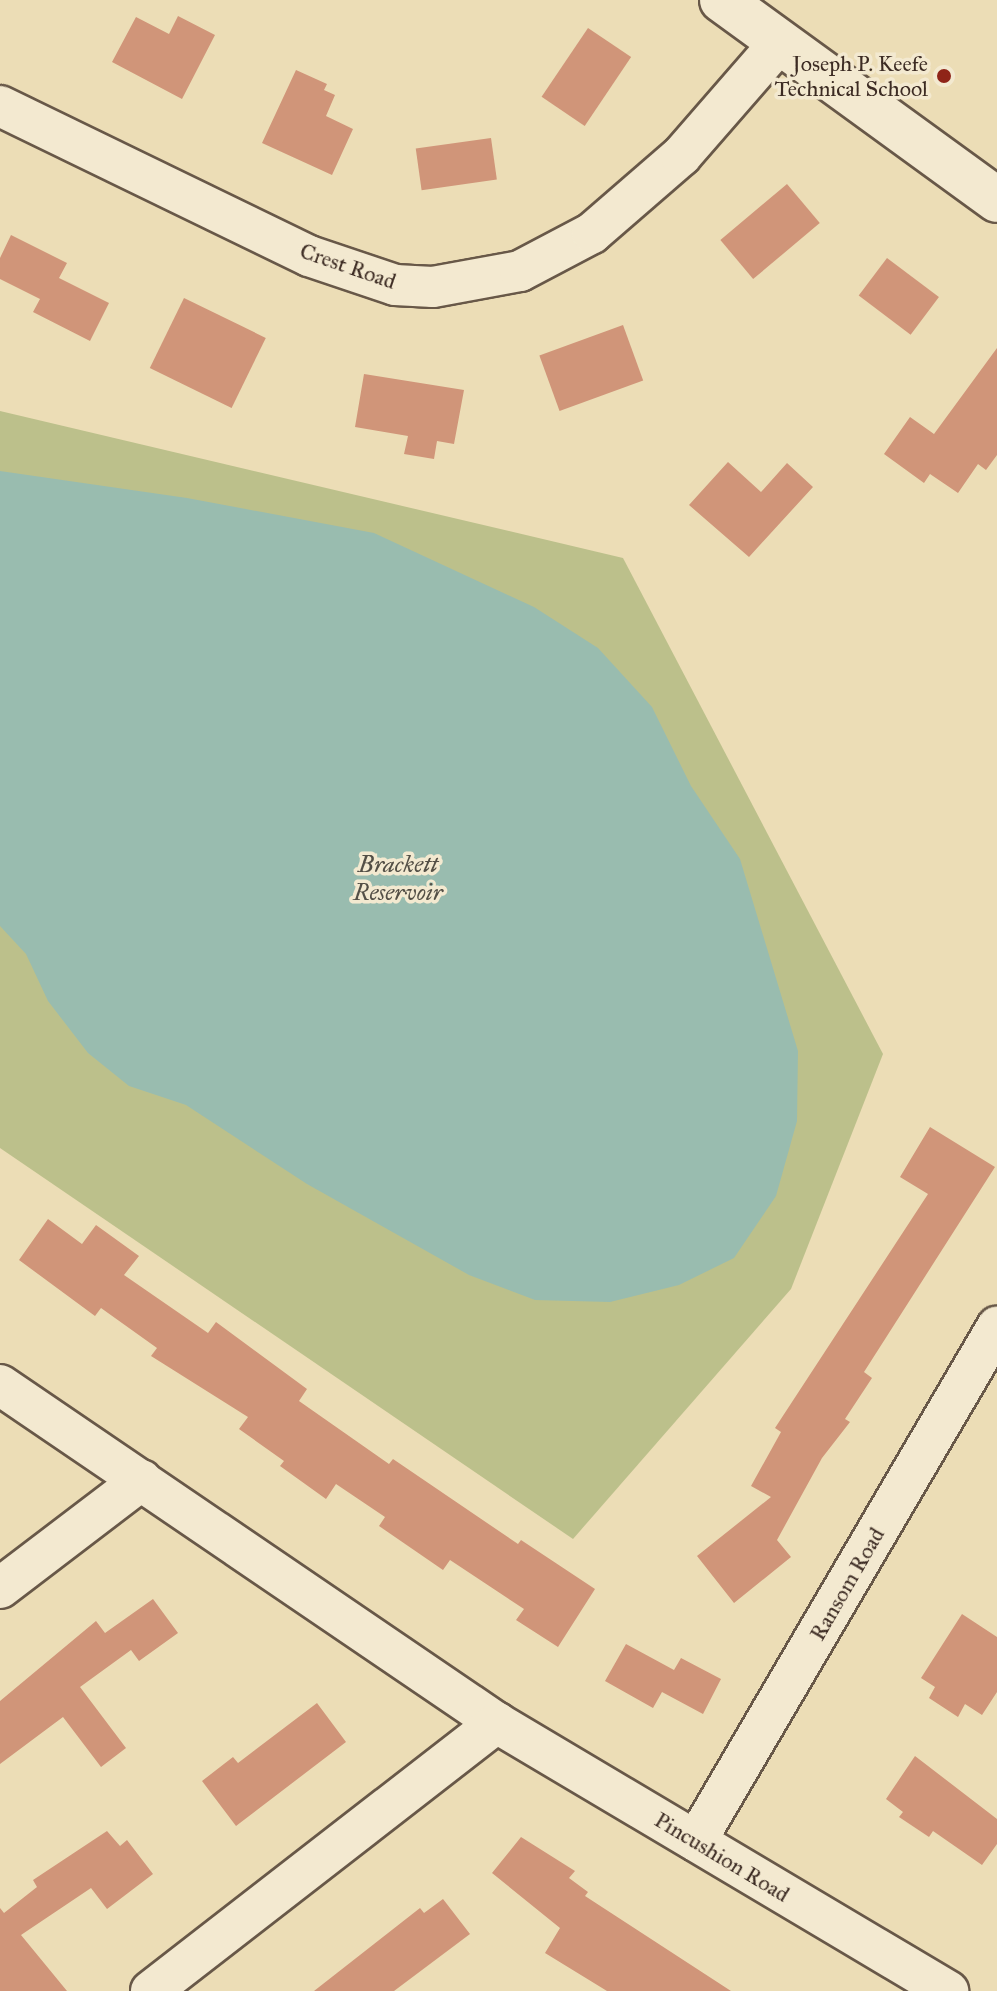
<!DOCTYPE html>
<html>
<head>
<meta charset="utf-8">
<style>
  body { margin:0 }
  #map { position:relative; width:997px; height:1991px; overflow:hidden; background:#ecddb6; font-family:"IM FELL Great Primer",serif }
  div>[style] { position:absolute }
  .green>* { inset:0; background:#bcc08b }
  .water>* { inset:0; background:#99bcaf }
  .building>* { inset:0; background:#d09579; transform-origin:0 0 }
  .roads { filter:drop-shadow(2px 0 #685848) drop-shadow(-2px 0 #685848) drop-shadow(0 2px #685848) drop-shadow(0 -2px #685848) }
  .minor>* { height:40px; margin:-20px; padding:0 20px; transform-origin:20px; border-radius:20px; background:#f3e9d0 }
  .secondary>* { height:44px; margin:-22px; padding:0 22px; transform-origin:22px; border-radius:22px; background:#f3e9d0 }
  .dots>* { width:22px; height:22px; translate:-50% -50%; box-sizing:border-box; border:4px solid #f3e9d0; border-radius:50% }
  span { translate:-50% -50%; white-space:nowrap; text-align:center; line-height:1.15; -webkit-text-stroke:7px #f3e9d0; paint-order:stroke }
  .poi-label { font-size:22px; color:#3c2b23 }
  .right { translate:-100% -50%; text-align:right }
  .street-label { font-size:22px; color:#3c2b23 }
  .water-label { font-size:24px; color:#534f46; font-style:italic }
</style>
</head>
<body>
<div id="map">
  <div class="green">
    <div style="clip-path:polygon(0 411px,623px 558px,883px 1054px,791px 1289px,573px 1539px,0 1148px)"></div>
  </div>
  <div class="water">
    <div style="clip-path:polygon(0 471px,187px 498px,374px 533px,534px 607px,598px 648px,652px 707px,691px 786px,740px 859px,798px 1051px,797px 1121px,776px 1196px,734px 1258px,679px 1285px,610px 1302px,535px 1300px,469px 1275px,307px 1184px,186px 1105px,129px 1086px,88px 1053px,48px 1001px,26px 954px,0 926px)"></div>
  </div>
  <div class="building">
    <div style="clip-path:polygon(178px 16px,215px 35px,182px 99px,112px 62px,136px 17px,169px 34px)"></div>
    <div style="left:588px;top:28px;width:52px;height:83px;rotate:34deg"></div>
    <div style="clip-path:polygon(296px 70px,327px 84px,324px 90px,335px 95px,326px 116px,353px 129px,332px 175px,262px 143px)"></div>
    <div style="left:491px;top:138px;width:42px;height:76px;rotate:82deg"></div>
    <div style="left:787px;top:184px;width:51px;height:87px;rotate:50deg"></div>
    <div style="clip-path:polygon(11px 235px,67px 263px,59px 278px,109px 303px,90px 341px,33px 312px,40px 299px,0 279px,0 258px)"></div>
    <div style="left:887px;top:258px;width:65px;height:47px;rotate:37deg"></div>
    <div style="left:184px;top:298px;width:91px;height:78px;rotate:26deg"></div>
    <div style="left:623px;top:325px;width:59px;height:89px;rotate:70deg"></div>
    <div style="clip-path:polygon(997px 348px,997px 455px,986px 470px,978px 464px,958px 493px,930px 474px,924px 483px,884px 454px,910px 417px,934px 434px)"></div>
    <div style="clip-path:polygon(364px 374px,464px 390px,454px 444px,437px 441px,434px 459px,404px 454px,408px 436px,355px 427px)"></div>
    <div style="clip-path:polygon(728px 462px,761px 492px,787px 463px,813px 487px,749px 557px,689px 505px)"></div>
    <div style="clip-path:polygon(930px 1127px,995px 1167px,864px 1372px,872px 1378px,845px 1419px,850px 1422px,822px 1458px,777px 1540px,791px 1557px,734px 1603px,697px 1556px,771px 1497px,751px 1486px,781px 1432px,775px 1428px,928px 1194px,900px 1177px)"></div>
    <div style="clip-path:polygon(48px 1219px,82px 1244px,96px 1225px,139px 1256px,124px 1275px,208px 1333px,216px 1322px,307px 1389px,299px 1401px,389px 1464px,393px 1459px,518px 1544px,521px 1540px,595px 1589px,558px 1647px,516px 1620px,524px 1609px,450px 1560px,443px 1570px,379px 1526px,385px 1517px,336px 1484px,326px 1499px,280px 1466px,284px 1461px,239px 1429px,248px 1417px,151px 1356px,157px 1348px,101px 1308px,95px 1316px,19px 1260px)"></div>
    <div style="clip-path:polygon(153px 1599px,178px 1633px,139px 1661px,131px 1650px,80px 1687px,126px 1748px,101px 1767px,63px 1717px,0 1764px,0 1701px,96px 1621px,105px 1633px)"></div>
    <div style="clip-path:polygon(962px 1614px,997px 1637px,997px 1692px,982px 1715px,965px 1704px,958px 1717px,929px 1698px,935px 1687px,921px 1678px)"></div>
    <div style="clip-path:polygon(626px 1644px,674px 1670px,681px 1658px,721px 1679px,703px 1714px,662px 1692px,653px 1708px,605px 1681px)"></div>
    <div style="clip-path:polygon(317px 1703px,346px 1742px,236px 1826px,202px 1781px,233px 1757px,238px 1763px)"></div>
    <div style="clip-path:polygon(915px 1756px,997px 1819px,997px 1844px,982px 1865px,933px 1831px,929px 1837px,899px 1817px,903px 1812px,886px 1799px)"></div>
    <div style="clip-path:polygon(107px 1831px,120px 1846px,127px 1840px,153px 1874px,107px 1909px,91px 1888px,21px 1935px,67px 1991px,0 1991px,0 1908px,4px 1913px,37px 1887px,33px 1880px)"></div>
    <div style="clip-path:polygon(521px 1837px,575px 1871px,569px 1878px,588px 1892px,585px 1896px,731px 1991px,607px 1991px,545px 1953px,560px 1928px,492px 1873px)"></div>
    <div style="clip-path:polygon(443px 1899px,470px 1934px,394px 1991px,314px 1991px,420px 1908px,424px 1913px)"></div>
  </div>
  <div class="roads">
    <div class="minor">
      <div style="left:0;top:106px;width:343px;rotate:25.9deg"></div>
      <div style="left:309px;top:256px;width:91px;rotate:18.6deg"></div>
      <div style="left:395px;top:285px;width:38px;rotate:3deg"></div>
      <div style="left:433px;top:287px;width:88px;rotate:-10.4deg"></div>
      <div style="left:520px;top:271px;width:81px;rotate:-27.8deg"></div>
      <div style="left:592px;top:233px;width:118px;rotate:-40.9deg"></div>
      <div style="left:681px;top:156px;width:151px;rotate:-49deg"></div>
      <div style="left:0;top:1385px;width:601px;rotate:34.22deg"></div>
      <div style="left:497px;top:1723px;width:525px;rotate:30.72deg"></div>
      <div style="left:0;top:1588px;width:178px;rotate:-37.3deg"></div>
      <div style="left:696px;top:1841px;width:596px;rotate:-59.65deg"></div>
      <div style="left:151px;top:1991px;width:438px;rotate:-37.8deg"></div>
    </div>
    <div class="secondary">
      <div style="left:722px;top:0;width:340px;rotate:36deg"></div>
    </div>
  </div>
  <div class="dots">
    <div style="left:944px;top:76px;background:#8f2418"></div>
  </div>
  <div class="poi-label">
    <span class="right" style="left:928px;top:76px">Joseph P. Keefe<br>Technical School</span>
  </div>
  <div class="street-label">
    <span style="left:348px;top:266px;rotate:19deg">Crest Road</span>
    <span style="left:847px;top:1584px;rotate:-60deg">Ransom Road</span>
    <span style="left:722px;top:1857px;rotate:31deg">Pincushion Road</span>
  </div>
  <div class="water-label">
    <span style="left:398px;top:879px">Brackett<br>Reservoir</span>
  </div>
</div>
</body>
</html>
